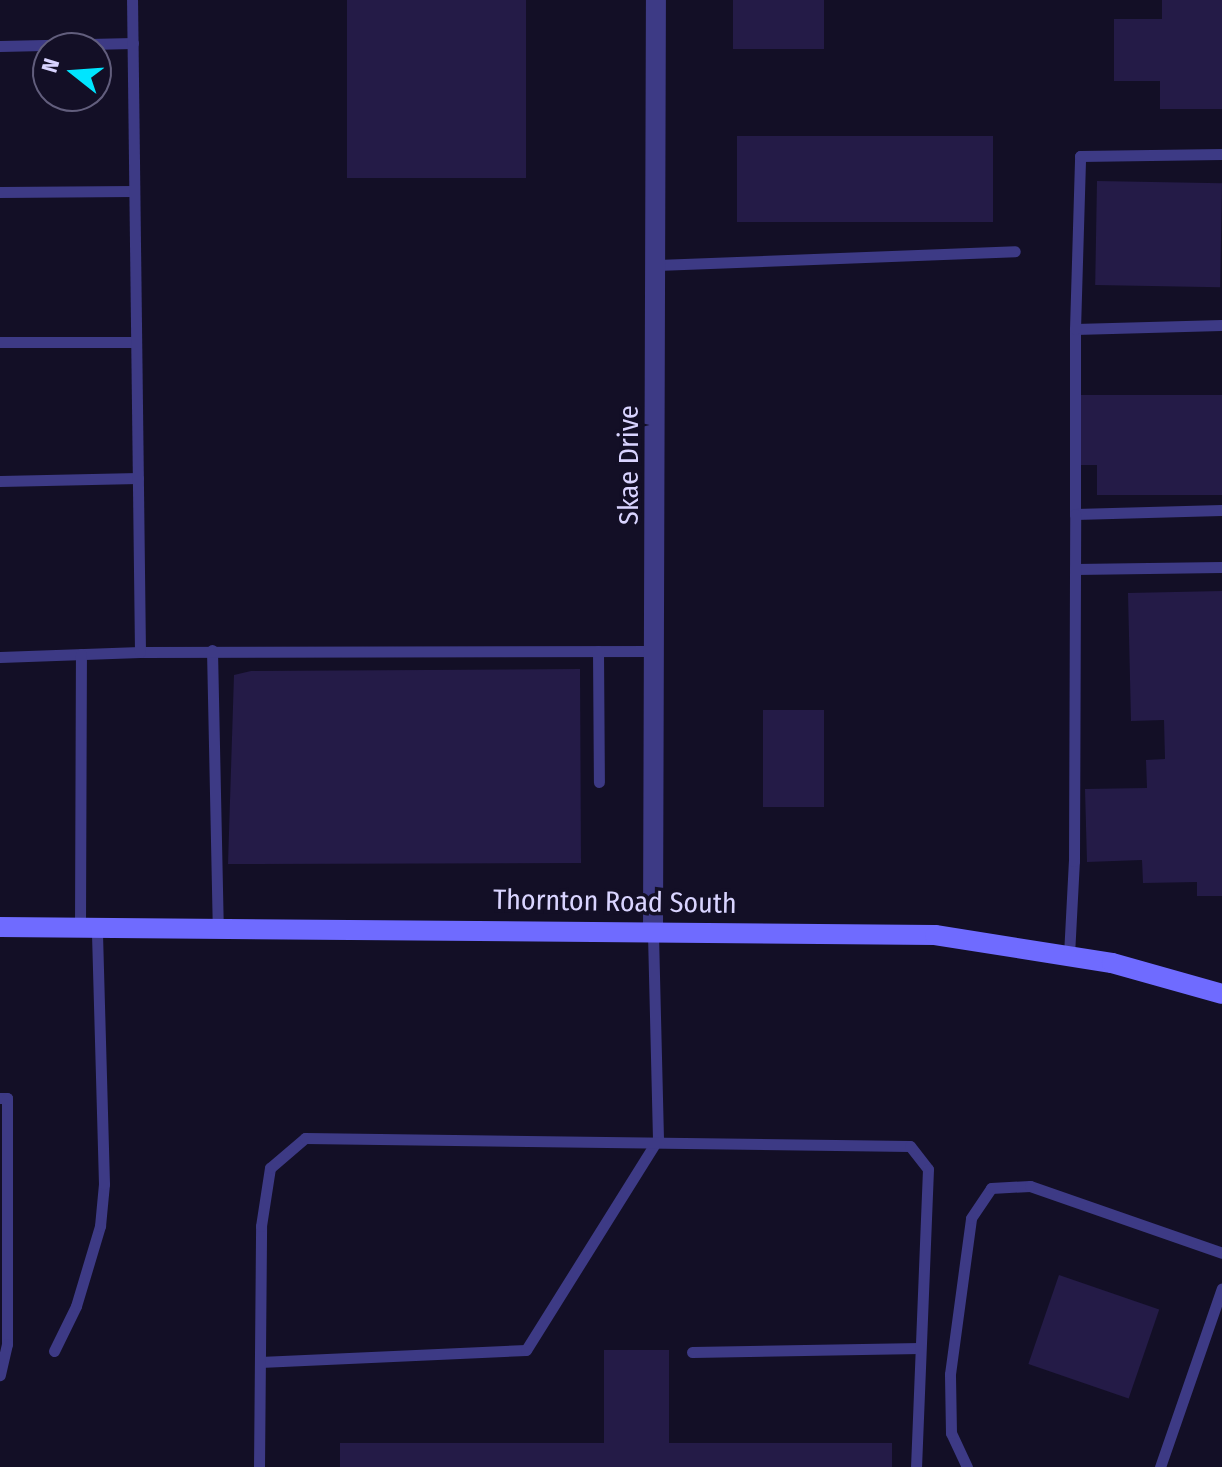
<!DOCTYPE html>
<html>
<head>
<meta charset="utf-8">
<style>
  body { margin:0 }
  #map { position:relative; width:1222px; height:1467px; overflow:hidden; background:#130f26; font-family:"Fira Sans Condensed",sans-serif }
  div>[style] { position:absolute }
  .building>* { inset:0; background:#241b47; transform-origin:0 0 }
  .lane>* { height:11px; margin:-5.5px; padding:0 5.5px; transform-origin:5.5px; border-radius:5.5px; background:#3d3a85 }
  .street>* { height:20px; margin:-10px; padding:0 10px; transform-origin:10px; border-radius:10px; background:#3d3a85 }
  .secondary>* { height:20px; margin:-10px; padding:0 10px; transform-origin:10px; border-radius:10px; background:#6f6bff }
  span { translate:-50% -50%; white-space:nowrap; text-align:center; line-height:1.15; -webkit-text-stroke:7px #130f26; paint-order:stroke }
  .street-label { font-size:28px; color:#d9d4ff }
  .north { position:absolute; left:32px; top:32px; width:80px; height:80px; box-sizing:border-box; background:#130f26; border:2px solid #625e7d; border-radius:50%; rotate:287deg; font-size:22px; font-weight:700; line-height:32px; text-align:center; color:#d9d4ff }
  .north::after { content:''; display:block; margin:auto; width:28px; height:36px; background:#00e5ff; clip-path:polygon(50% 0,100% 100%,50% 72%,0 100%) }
</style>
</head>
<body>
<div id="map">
  <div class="building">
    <div style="left:347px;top:0;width:179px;height:178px"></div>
    <div style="left:733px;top:0;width:91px;height:49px"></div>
    <div style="clip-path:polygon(1162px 0,1222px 0,1222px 109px,1160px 109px,1160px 81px,1114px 81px,1114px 19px,1162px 19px)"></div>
    <div style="left:993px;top:136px;width:86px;height:256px;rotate:90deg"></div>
    <div style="left:1097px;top:181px;width:125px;height:104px;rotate:1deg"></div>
    <div style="clip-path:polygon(1078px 395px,1222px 395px,1222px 495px,1097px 495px,1097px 465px,1078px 465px)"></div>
    <div style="clip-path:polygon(1222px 591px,1222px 896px,1197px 896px,1197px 882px,1143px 883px,1142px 860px,1087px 862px,1085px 789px,1147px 788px,1146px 760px,1165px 759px,1164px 720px,1131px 721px,1128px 593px)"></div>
    <div style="clip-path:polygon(580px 669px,581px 863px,228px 864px,234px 675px,251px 671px)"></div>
    <div style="left:763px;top:710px;width:61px;height:97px"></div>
    <div style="left:1059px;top:1275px;width:106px;height:94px;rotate:19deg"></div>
    <div style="clip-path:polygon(604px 1350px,669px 1350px,669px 1443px,892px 1443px,892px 1467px,340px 1467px,340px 1443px,604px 1443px)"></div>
  </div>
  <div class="lane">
    <div style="left:0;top:46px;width:133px;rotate:-1.3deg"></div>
    <div style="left:0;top:192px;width:134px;rotate:-0.4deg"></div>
    <div style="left:657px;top:265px;width:358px;rotate:-2.2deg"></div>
    <div style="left:1222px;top:325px;width:147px;rotate:178.4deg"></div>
    <div style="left:1075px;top:329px;width:185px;rotate:90deg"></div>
    <div style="left:1075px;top:514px;width:147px;rotate:-1.6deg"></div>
    <div style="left:1075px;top:329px;width:173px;rotate:-88.3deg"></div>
    <div style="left:1080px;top:156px;width:142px;rotate:-0.8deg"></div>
    <div style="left:0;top:342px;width:136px"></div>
    <div style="left:0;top:481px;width:138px;rotate:-1.2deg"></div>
    <div style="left:1075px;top:569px;width:147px;rotate:-0.8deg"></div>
    <div style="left:212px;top:650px;width:278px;rotate:88.8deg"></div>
    <div style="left:598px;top:651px;width:131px;rotate:89.6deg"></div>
    <div style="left:140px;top:652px;width:516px;rotate:-0.11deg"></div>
    <div style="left:0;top:657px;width:140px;rotate:-2deg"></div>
    <div style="left:140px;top:652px;width:652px;rotate:-90.7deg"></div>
    <div style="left:80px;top:926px;width:272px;rotate:-89.8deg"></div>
    <div style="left:1069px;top:955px;width:94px;rotate:-87deg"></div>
    <div style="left:1074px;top:861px;width:347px;rotate:-89.8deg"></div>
    <div style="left:0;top:1098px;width:7px"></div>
    <div style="left:7px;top:1098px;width:246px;rotate:90deg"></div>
    <div style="left:7px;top:1344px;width:32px;rotate:103deg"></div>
    <div style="left:54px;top:1351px;width:50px;rotate:-63.9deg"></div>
    <div style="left:76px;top:1306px;width:84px;rotate:-73.3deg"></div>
    <div style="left:100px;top:1226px;width:42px;rotate:-84.6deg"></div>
    <div style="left:104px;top:1184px;width:258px;rotate:-91.6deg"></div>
    <div style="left:692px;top:1352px;width:228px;rotate:-1deg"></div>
    <div style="left:260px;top:1362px;width:266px;rotate:-2.6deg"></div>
    <div style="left:526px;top:1350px;width:249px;rotate:-58deg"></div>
    <div style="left:658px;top:1139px;width:208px;rotate:-91.4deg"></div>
    <div style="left:259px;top:1467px;width:241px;rotate:-89.5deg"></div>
    <div style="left:261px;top:1226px;width:59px;rotate:-81.2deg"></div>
    <div style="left:270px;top:1168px;width:46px;rotate:-40.6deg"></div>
    <div style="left:305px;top:1138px;width:605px;rotate:0.76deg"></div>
    <div style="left:910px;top:1146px;width:29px;rotate:52deg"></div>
    <div style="left:928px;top:1169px;width:298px;rotate:92.3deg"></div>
    <div style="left:967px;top:1467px;width:38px;rotate:-115deg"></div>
    <div style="left:951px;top:1433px;width:59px;rotate:-91deg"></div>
    <div style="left:950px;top:1374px;width:157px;rotate:-82.3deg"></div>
    <div style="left:971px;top:1218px;width:36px;rotate:-56deg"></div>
    <div style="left:991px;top:1188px;width:39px;rotate:-3deg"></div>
    <div style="left:1030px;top:1186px;width:203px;rotate:19.2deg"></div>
    <div style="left:1160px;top:1467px;width:189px;rotate:-70.9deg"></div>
  </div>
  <div class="street">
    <div style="left:653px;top:931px;width:931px;rotate:-89.82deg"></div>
  </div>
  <div class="secondary">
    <div style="left:0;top:927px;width:935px;rotate:0.49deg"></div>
    <div style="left:935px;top:935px;width:179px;rotate:9deg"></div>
    <div style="left:1112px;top:963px;width:114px;rotate:15.7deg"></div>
  </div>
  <div class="street-label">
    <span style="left:629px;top:465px;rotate:-90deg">Skae Drive</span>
    <span style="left:615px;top:902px;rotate:1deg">Thornton Road South</span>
  </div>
  <div class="north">N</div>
</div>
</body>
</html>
